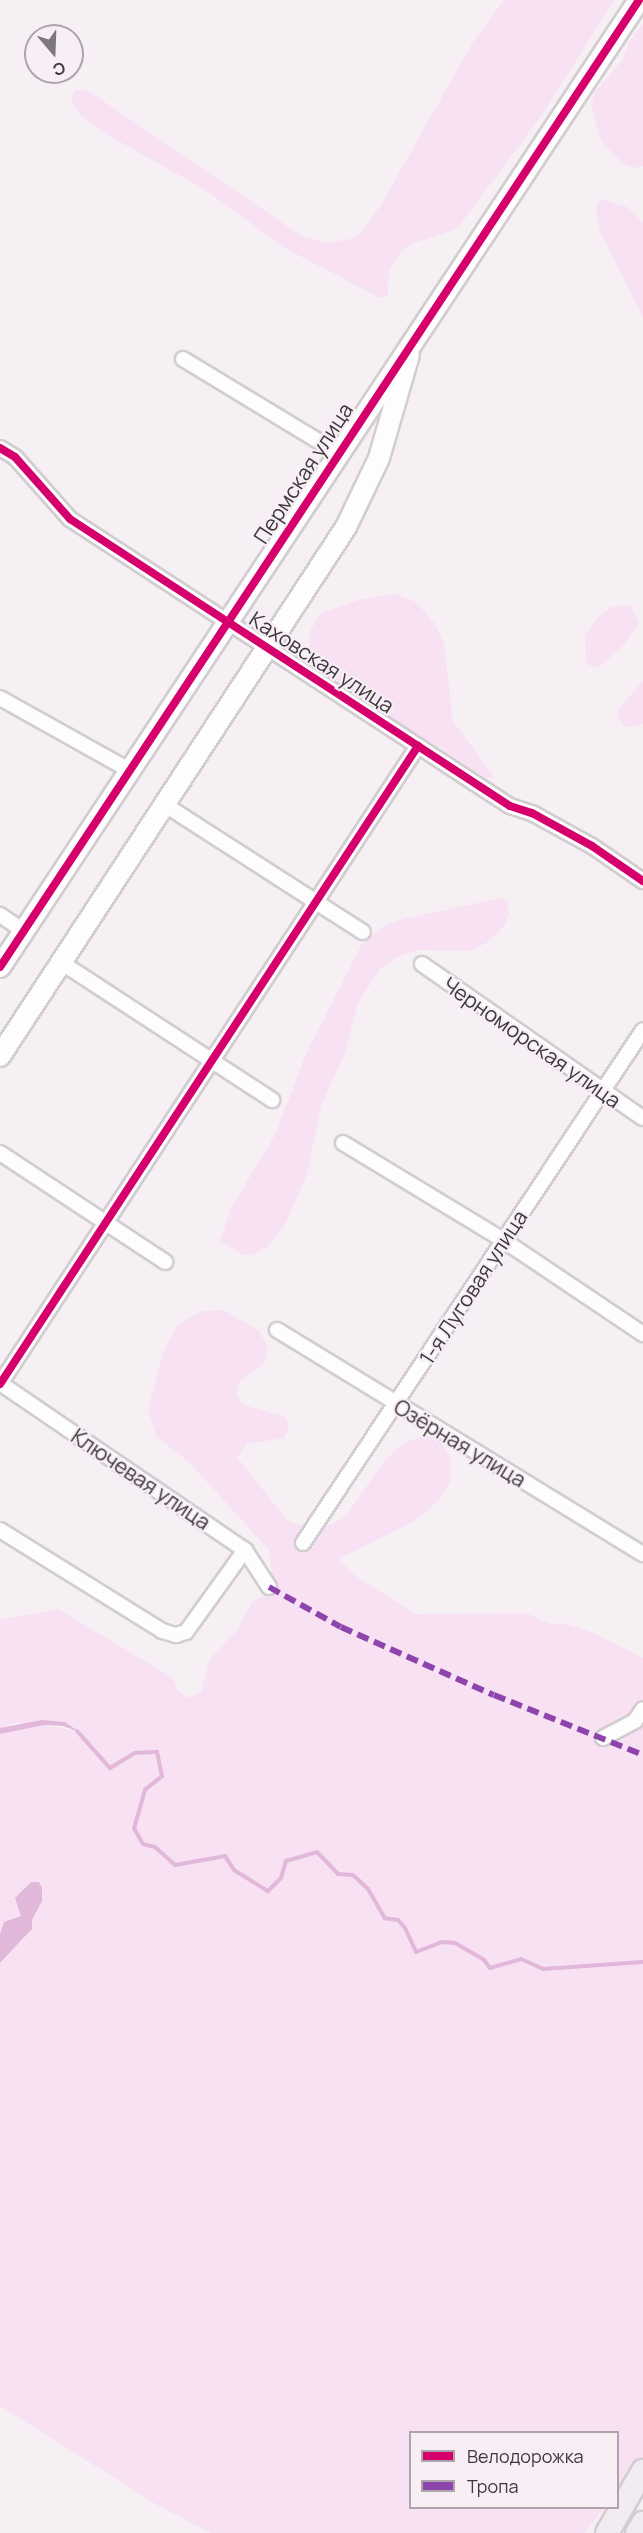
<!DOCTYPE html>
<html>
<head>
<meta charset="utf-8">
<style>
  body { margin:0 }
  #map { position:relative; width:643px; height:2533px; overflow:hidden; background:#f6f0f5; font-family:Manrope,sans-serif }
  div>[style] { position:absolute }
  .green>* { inset:0; background:#f7e1f3 }
  .water>* { inset:0; background:#e1b7da }
  .stream>* { height:4px; margin:-2px; padding:0 2px; transform-origin:2px; border-radius:2px; background:#e1b7da }
  .roads { filter:drop-shadow(2px 0 #d1cdd0) drop-shadow(-2px 0 #d1cdd0) drop-shadow(0 2px #d1cdd0) drop-shadow(0 -2px #d1cdd0) }
  .street>* { height:14px; margin:-7px; padding:0 7px; transform-origin:7px; border-radius:7px; background:#fefdfe }
  .secondary>* { height:20px; margin:-10px; padding:0 10px; transform-origin:10px; border-radius:10px; background:#fefdfe }
  .primary>* { height:22px; margin:-11px; padding:0 11px; transform-origin:11px; border-radius:11px; background:#f3ebf2 }
  .quiet>* { height:6px; margin-top:-3px; transform-origin:0; background:repeating-linear-gradient(90deg,#8e44ad 0 12px,transparent 0 18px) }
  .cycleway>* { height:8px; margin:-4px; padding:0 4px; transform-origin:4px; border-radius:4px; background:#d6006c }
  span { translate:-50% -50%; white-space:nowrap; text-align:center; line-height:1.15; -webkit-text-stroke:4.5px #f8eef6; paint-order:stroke }
  .street-label { font-size:21px; color:#3c383b }
  .legend { position:absolute; left:409px; top:2431px; width:210px; height:78px; box-sizing:border-box; background:#f8eef6; border:2px solid #ada5ab; margin:0; padding:8px 10px; list-style:none; font-size:18px; color:#3c383b }
  .legend li { display:flex; align-items:center; gap:12px; height:30px }
  .legend b { width:30px; border:2px solid #ada5ab }
  .north { position:absolute; left:24px; top:24px; width:60px; height:60px; box-sizing:border-box; background:#f8eef6; border:2px solid #ada5ab; border-radius:50%; rotate:161deg; font-size:16px; font-weight:700; line-height:24px; text-align:center; color:#3c383b }
  .north::after { content:''; display:block; margin:auto; width:21px; height:27px; background:#7d787c; clip-path:polygon(50% 0,100% 100%,50% 72%,0 100%) }
</style>
</head>
<body>
<div id="map">
  <div class="green">
    <div style="clip-path:polygon(504px 0,614px 0,544px 112px,457px 229px,413px 243px,402px 250px,389px 270px,388px 295px,380px 298px,283px 247px,204px 189px,106px 134px,79px 114px,71px 99px,75px 90px,87px 90px,302px 236px,327px 243px,351px 239px,362px 232px,382px 203px,473px 42px)"></div>
    <div style="clip-path:polygon(643px 24px,643px 166px,635px 168px,622px 163px,601px 141px,591px 104px,595px 92px,623px 59px,630px 40px)"></div>
    <div style="clip-path:polygon(600px 199px,627px 207px,643px 222px,643px 317px,600px 231px,596px 209px)"></div>
    <div style="clip-path:polygon(396px 594px,416px 602px,435px 624px,444px 644px,453px 721px,495px 778px,484px 777px,433px 743px,382px 717px,319px 666px,310px 647px,310px 631px,321px 613px,358px 600px)"></div>
    <div style="clip-path:polygon(630px 605px,639px 622px,624px 645px,598px 668px,586px 664px,585px 635px,597px 619px,611px 607px)"></div>
    <div style="clip-path:polygon(643px 681px,643px 724px,625px 727px,618px 717px,619px 709px)"></div>
    <div style="clip-path:polygon(502px 898px,508px 902px,509px 915px,503px 928px,488px 942px,470px 951px,418px 950px,395px 958px,380px 969px,358px 1003px,345px 1053px,321px 1106px,307px 1174px,286px 1223px,268px 1246px,252px 1255px,243px 1255px,220px 1241px,231px 1208px,275px 1135px,306px 1054px,362px 944px,382px 927px,403px 919px)"></div>
    <div style="clip-path:polygon(224px 1310px,259px 1331px,268px 1347px,264px 1364px,239px 1382px,236px 1395px,244px 1405px,286px 1417px,289px 1429px,284px 1438px,247px 1444px,237px 1457px,287px 1520px,309px 1529px,333px 1524px,346px 1516px,384px 1461px,402px 1444px,423px 1436px,438px 1438px,450px 1457px,451px 1479px,441px 1498px,415px 1521px,339px 1559px,358px 1578px,416px 1614px,526px 1613px,551px 1624px,563px 1623px,594px 1633px,643px 1658px,643px 2463px,618px 2493px,618px 2432px,410px 2432px,410px 2508px,605px 2508px,584px 2533px,211px 2533px,159px 2506px,0 2406px,0 1963px,32px 1930px,32px 1920px,42px 1901px,31px 1882px,16px 1898px,21px 1916px,0 1934px,0 1734px,44px 1725px,75px 1731px,65px 1722px,17px 1723px,0 1728px,0 1620px,58px 1609px,173px 1678px,178px 1691px,189px 1698px,201px 1692px,210px 1659px,238px 1629px,252px 1602px,267px 1594px,272px 1576px,269px 1550px,191px 1464px,156px 1436px,148px 1409px,164px 1350px,177px 1325px,202px 1311px)"></div>
  </div>
  <div class="water">
    <div style="clip-path:polygon(42px 1720px,65px 1722px,79px 1732px,63px 1726px,44px 1725px,0 1734px,0 1728px)"></div>
    <div style="clip-path:polygon(31px 1882px,39px 1882px,42px 1888px,42px 1901px,32px 1920px,32px 1929px,0 1963px,0 1934px,4px 1922px,21px 1916px,15px 1898px)"></div>
  </div>
  <div class="stream">
    <div style="left:77px;top:1731px;width:50px;rotate:48.3deg"></div>
    <div style="left:110px;top:1768px;width:29px;rotate:-31deg"></div>
    <div style="left:135px;top:1753px;width:22px;rotate:-3deg"></div>
    <div style="left:157px;top:1752px;width:25px;rotate:78deg"></div>
    <div style="left:162px;top:1776px;width:22px;rotate:141deg"></div>
    <div style="left:145px;top:1790px;width:40px;rotate:106deg"></div>
    <div style="left:134px;top:1828px;width:18px;rotate:61deg"></div>
    <div style="left:143px;top:1844px;width:12px;rotate:14deg"></div>
    <div style="left:155px;top:1847px;width:27px;rotate:42deg"></div>
    <div style="left:175px;top:1865px;width:51px;rotate:-10.2deg"></div>
    <div style="left:225px;top:1856px;width:17px;rotate:57deg"></div>
    <div style="left:234px;top:1870px;width:40px;rotate:32deg"></div>
    <div style="left:268px;top:1891px;width:18px;rotate:-45deg"></div>
    <div style="left:281px;top:1878px;width:18px;rotate:-74deg"></div>
    <div style="left:286px;top:1861px;width:32px;rotate:-16deg"></div>
    <div style="left:317px;top:1852px;width:30px;rotate:46deg"></div>
    <div style="left:338px;top:1874px;width:15px;rotate:4deg"></div>
    <div style="left:353px;top:1875px;width:21px;rotate:43deg"></div>
    <div style="left:368px;top:1889px;width:34px;rotate:60deg"></div>
    <div style="left:385px;top:1918px;width:13px;rotate:9deg"></div>
    <div style="left:398px;top:1920px;width:11px;rotate:49deg"></div>
    <div style="left:405px;top:1928px;width:26px;rotate:65deg"></div>
    <div style="left:416px;top:1952px;width:28px;rotate:-21deg"></div>
    <div style="left:442px;top:1942px;width:13px;rotate:4deg"></div>
    <div style="left:455px;top:1943px;width:34px;rotate:30deg"></div>
    <div style="left:484px;top:1960px;width:10px;rotate:53deg"></div>
    <div style="left:490px;top:1968px;width:32px;rotate:-16deg"></div>
    <div style="left:521px;top:1959px;width:24px;rotate:24deg"></div>
    <div style="left:543px;top:1969px;width:100px;rotate:-4deg"></div>
  </div>
  <div class="roads">
    <div class="street">
      <div style="left:183px;top:359px;width:181px;rotate:31.2deg"></div>
      <div style="left:0;top:448px;width:17px;rotate:31deg"></div>
      <div style="left:15px;top:457px;width:83px;rotate:48.4deg"></div>
      <div style="left:70px;top:519px;width:525px;rotate:33.12deg"></div>
      <div style="left:510px;top:806px;width:23px;rotate:18deg"></div>
      <div style="left:532px;top:813px;width:68px;rotate:28.8deg"></div>
      <div style="left:592px;top:846px;width:62px;rotate:34.5deg"></div>
      <div style="left:0;top:698px;width:148px;rotate:29.2deg"></div>
      <div style="left:165px;top:805px;width:235px;rotate:32.7deg"></div>
      <div style="left:0;top:915px;width:29px;rotate:34deg"></div>
      <div style="left:62px;top:963px;width:251px;rotate:33.1deg"></div>
      <div style="left:422px;top:964px;width:269px;rotate:34.9deg"></div>
      <div style="left:343px;top:1143px;width:187px;rotate:31.2deg"></div>
      <div style="left:503px;top:1240px;width:169px;rotate:33.9deg"></div>
      <div style="left:0;top:1153px;width:198px;rotate:33.4deg"></div>
      <div style="left:277px;top:1330px;width:429px;rotate:31.5deg"></div>
      <div style="left:0;top:1383px;width:297px;rotate:34.3deg"></div>
      <div style="left:245px;top:1550px;width:44px;rotate:57deg"></div>
      <div style="left:0;top:1384px;width:763px;rotate:-56.77deg"></div>
      <div style="left:0;top:1530px;width:191px;rotate:31.9deg"></div>
      <div style="left:162px;top:1631px;width:15px;rotate:16deg"></div>
      <div style="left:176px;top:1635px;width:10px;rotate:-17deg"></div>
      <div style="left:186px;top:1632px;width:101px;rotate:-54.3deg"></div>
      <div style="left:303px;top:1543px;width:615px;rotate:-56.46deg"></div>
      <div style="left:603px;top:1738px;width:36px;rotate:-28deg"></div>
      <div style="left:635px;top:1721px;width:14px;rotate:-56deg"></div>
    </div>
    <div class="secondary">
      <div style="left:0;top:967px;width:1159px;rotate:-56.54deg"></div>
      <div style="left:0;top:1056px;width:632px;rotate:-56.81deg"></div>
      <div style="left:346px;top:527px;width:76px;rotate:-64.4deg"></div>
      <div style="left:379px;top:458px;width:107px;rotate:-73.8deg"></div>
    </div>
    <div class="primary">
      <div style="left:607px;top:2533px;width:72px;rotate:-59.9deg"></div>
      <div style="left:637px;top:2533px;width:12px;rotate:-59deg"></div>
    </div>
  </div>
  <div class="quiet">
    <div style="left:269px;top:1587px;width:82px;rotate:29.1deg"></div>
    <div style="left:341px;top:1627px;width:167px;rotate:24deg"></div>
    <div style="left:494px;top:1695px;width:161px;rotate:21.9deg"></div>
  </div>
  <div class="cycleway">
    <div style="left:0;top:448px;width:17px;rotate:31deg"></div>
    <div style="left:15px;top:457px;width:83px;rotate:48.4deg"></div>
    <div style="left:70px;top:519px;width:525px;rotate:33.12deg"></div>
    <div style="left:510px;top:806px;width:23px;rotate:18deg"></div>
    <div style="left:532px;top:813px;width:68px;rotate:28.8deg"></div>
    <div style="left:592px;top:846px;width:62px;rotate:34.5deg"></div>
    <div style="left:0;top:967px;width:1159px;rotate:-56.54deg"></div>
    <div style="left:0;top:1384px;width:763px;rotate:-56.77deg"></div>
  </div>
  <div class="street-label">
    <span style="left:303px;top:473px;rotate:-57deg">Пермская улица</span>
    <span style="left:322px;top:662px;rotate:33deg">Каховская улица</span>
    <span style="left:532px;top:1042px;rotate:35deg">Черноморская улица</span>
    <span style="left:473px;top:1287px;rotate:-57deg">1-я Луговая улица</span>
    <span style="left:460px;top:1443px;rotate:31deg">Озёрная улица</span>
    <span style="left:141px;top:1479px;rotate:34deg">Ключевая улица</span>
  </div>
  <ul class="legend">
  <li><b style="height:8px;background:#d6006c"></b>Велодорожка</li>
  <li><b style="height:8px;background:#8e44ad"></b>Тропа</li>
  </ul>
  <div class="north">С</div>
</div>
</body>
</html>
